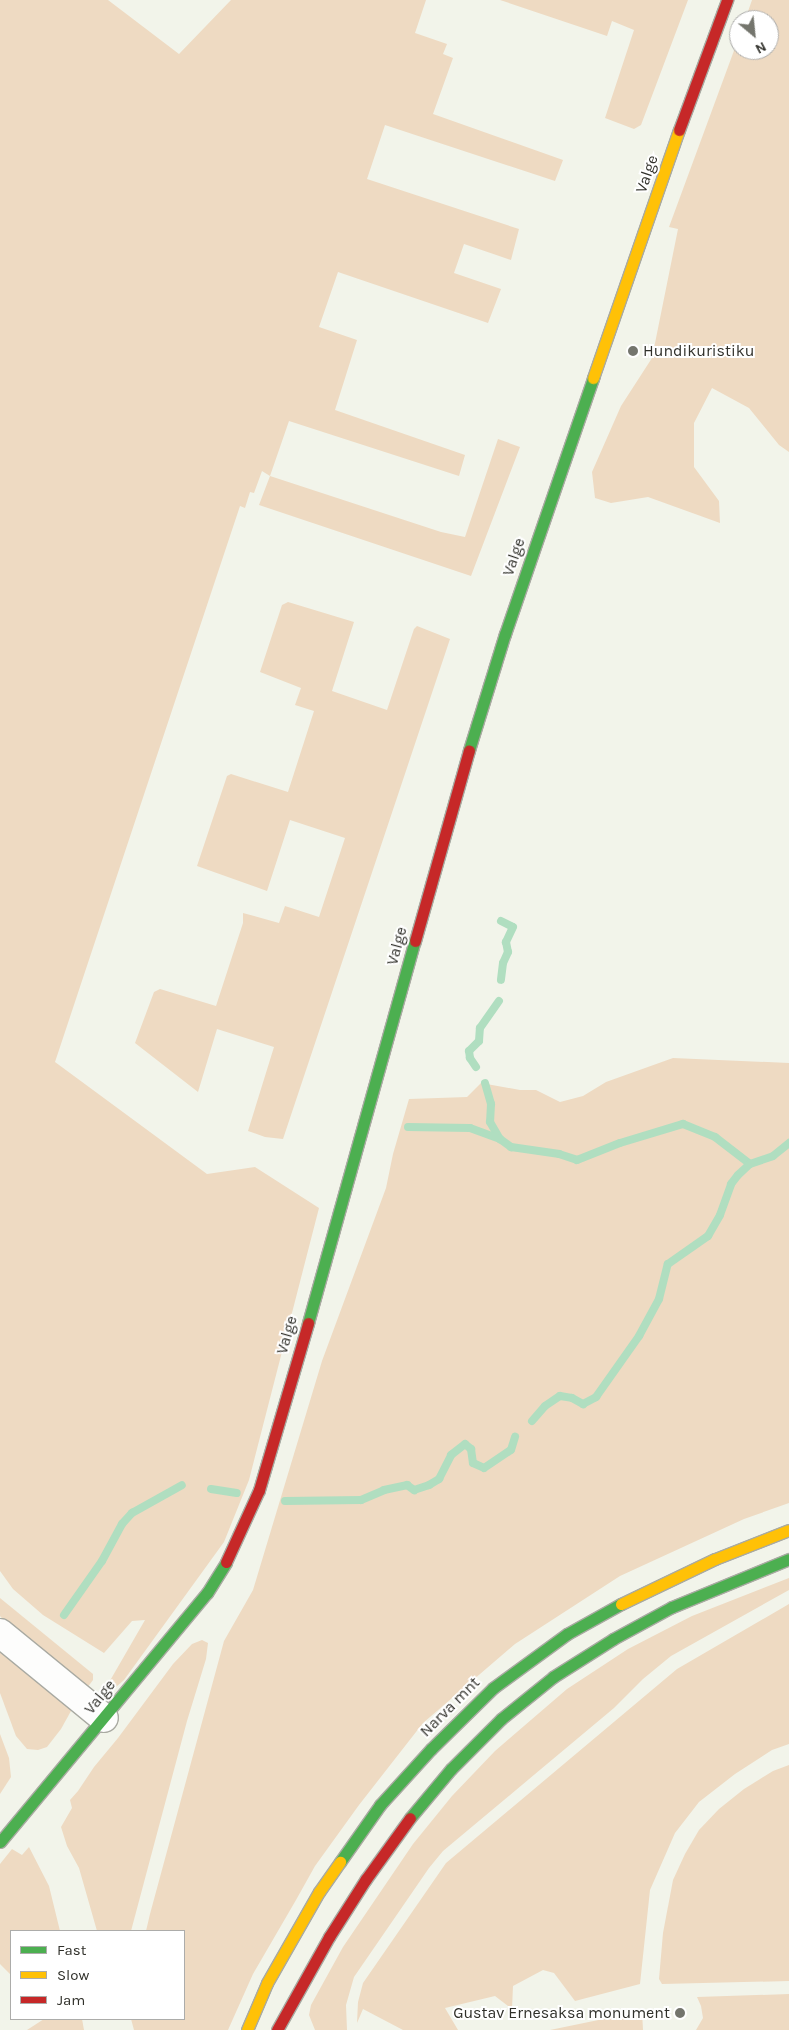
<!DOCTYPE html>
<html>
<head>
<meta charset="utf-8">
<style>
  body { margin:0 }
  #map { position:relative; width:789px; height:2030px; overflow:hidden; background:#f2f4ea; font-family:Karla,sans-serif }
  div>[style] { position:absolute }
  .green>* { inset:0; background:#eedac2 }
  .stream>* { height:8px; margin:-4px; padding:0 4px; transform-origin:4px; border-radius:4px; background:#b0dec0 }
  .roads { filter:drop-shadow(1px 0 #a9aaa2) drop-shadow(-1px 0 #a9aaa2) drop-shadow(0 1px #a9aaa2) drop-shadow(0 -1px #a9aaa2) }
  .street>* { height:28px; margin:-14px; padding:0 14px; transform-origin:14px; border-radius:14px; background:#fdfdfc }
  .fast>* { height:11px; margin:-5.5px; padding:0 5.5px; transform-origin:5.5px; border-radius:5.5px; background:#4caf50 }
  .slow>* { height:11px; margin:-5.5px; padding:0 5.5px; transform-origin:5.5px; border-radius:5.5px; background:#ffc107 }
  .jam>* { height:11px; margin:-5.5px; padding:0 5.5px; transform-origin:5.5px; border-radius:5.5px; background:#c62828 }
  .dots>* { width:14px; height:14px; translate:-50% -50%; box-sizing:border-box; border:2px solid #fff; border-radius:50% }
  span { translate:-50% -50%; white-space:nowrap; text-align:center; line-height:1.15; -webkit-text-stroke:4px #fff; paint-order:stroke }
  .street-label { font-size:16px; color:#30302a }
  .poi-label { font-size:16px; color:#30302a }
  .left { translate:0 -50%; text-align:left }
  .right { translate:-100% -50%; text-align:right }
  .legend { position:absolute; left:10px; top:1930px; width:175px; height:90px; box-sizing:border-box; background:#fff; border:1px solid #acacaa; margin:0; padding:6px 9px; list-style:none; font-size:15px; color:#30302a }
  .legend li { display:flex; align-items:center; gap:10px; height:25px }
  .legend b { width:25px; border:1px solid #acacaa }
  .north { position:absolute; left:729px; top:10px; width:50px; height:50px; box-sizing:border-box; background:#fff; border:1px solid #acacaa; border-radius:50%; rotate:152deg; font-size:14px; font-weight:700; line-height:20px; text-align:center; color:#30302a }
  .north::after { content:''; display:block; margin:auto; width:18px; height:22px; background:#74756d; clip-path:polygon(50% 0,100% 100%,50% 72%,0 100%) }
</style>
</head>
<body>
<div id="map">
  <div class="green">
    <div style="clip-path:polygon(0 0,108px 0,179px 54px,231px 0,426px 0,415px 33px,447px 44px,443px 54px,453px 58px,433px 114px,563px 160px,555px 181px,385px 125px,367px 179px,519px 229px,511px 260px,464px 244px,454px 273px,501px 289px,488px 323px,338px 272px,319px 327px,357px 340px,335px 410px,465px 455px,459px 476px,289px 421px,270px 476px,441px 532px,465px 537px,498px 439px,520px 447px,471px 576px,259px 505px,270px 476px,262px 471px,254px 493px,250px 492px,245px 508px,240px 506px,55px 1062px,207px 1174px,255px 1167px,319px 1208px,249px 1480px,224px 1542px,124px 1680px,116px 1687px,104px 1691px,145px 1620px,132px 1621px,104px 1653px,43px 1615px,13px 1589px,0 1571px)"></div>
    <div style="clip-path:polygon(500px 0,688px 0,641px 125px,634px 129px,605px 118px,634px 30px,612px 21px,607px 36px)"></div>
    <div style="clip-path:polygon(752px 0,789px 0,789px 452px,779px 445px,749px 408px,712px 388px,694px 423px,694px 467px,719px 501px,720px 523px,648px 497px,611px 503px,595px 498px,592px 472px,621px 406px,652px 358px,678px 229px,669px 227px,739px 37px,739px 50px,769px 50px,769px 20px,745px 20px)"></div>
    <div style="clip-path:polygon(288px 602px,354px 622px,332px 691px,387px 710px,414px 629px,417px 626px,450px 639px,283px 1139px,265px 1137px,248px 1131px,274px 1047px,217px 1029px,198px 1092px,135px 1043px,154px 992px,160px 989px,216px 1006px,243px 923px,243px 913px,279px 923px,285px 906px,319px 917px,345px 838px,290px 820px,267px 891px,197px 866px,227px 776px,231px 774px,288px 792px,314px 711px,295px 705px,301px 688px,260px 672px,282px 605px)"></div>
    <div style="clip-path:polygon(673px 1058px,789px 1063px,789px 1503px,744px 1519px,620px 1576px,515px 1644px,423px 1723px,359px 1805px,315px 1866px,296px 1900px,253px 1974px,228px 2030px,134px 2030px,131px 2019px,184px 2019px,184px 1931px,146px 1931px,150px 1914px,224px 1641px,253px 1590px,322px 1361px,386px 1188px,393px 1154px,409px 1099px,467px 1097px,481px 1083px,520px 1090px,536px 1090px,560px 1102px,583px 1096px,606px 1082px)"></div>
    <div style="clip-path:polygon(789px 1578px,789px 1590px,671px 1656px,643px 1679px,614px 1708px,443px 1851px,429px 1868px,354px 1977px,346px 2005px,347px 2030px,315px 2030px,309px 2015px,311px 2005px,343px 1947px,413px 1844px,452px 1796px,495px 1751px,567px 1689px,628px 1649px,692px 1616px)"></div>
    <div style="clip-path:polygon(0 1598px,93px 1674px,93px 1680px,87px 1688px,8px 1625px,0 1616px)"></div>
    <div style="clip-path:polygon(789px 1604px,789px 1744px,772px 1750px,735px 1774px,699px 1802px,675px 1833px,650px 1890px,640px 1984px,575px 2001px,554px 1973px,543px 1970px,513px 1986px,512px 2009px,495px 1996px,445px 2008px,458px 2030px,403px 2030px,363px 2009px,357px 2023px,358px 2002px,363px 1983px,446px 1863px,677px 1669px)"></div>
    <div style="clip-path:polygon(202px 1640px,208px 1643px,206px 1659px,187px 1721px,131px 1931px,97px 1931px,79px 1868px,67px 1846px,61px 1827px,72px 1808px,70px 1800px,78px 1791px,94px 1767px,118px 1738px,173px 1664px,192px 1644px)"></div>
    <div style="clip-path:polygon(0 1649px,64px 1700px,71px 1711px,61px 1729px,47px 1747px,38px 1750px,27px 1749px,16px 1736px,0 1693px)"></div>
    <div style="clip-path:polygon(0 1734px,9px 1758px,11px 1777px,0 1794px)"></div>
    <div style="clip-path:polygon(789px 1765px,789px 1981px,662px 1984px,659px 1979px,663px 1933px,673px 1880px,685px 1854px,699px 1830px,719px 1809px,744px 1789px,773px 1771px)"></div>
    <div style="clip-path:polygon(29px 1847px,49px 1886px,60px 1931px,11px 1931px,11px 1975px,0 1964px,0 1864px,12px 1849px,22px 1855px)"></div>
    <div style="clip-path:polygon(789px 1994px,789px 2030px,696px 2030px,703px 2018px,701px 2006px,697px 1997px)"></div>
    <div style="clip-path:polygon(642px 2011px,643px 2030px,550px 2030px)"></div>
    <div style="clip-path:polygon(44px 2019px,82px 2019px,84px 2030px,27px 2030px)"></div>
  </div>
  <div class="stream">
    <div style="left:501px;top:921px;width:13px;rotate:27deg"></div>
    <div style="left:513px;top:927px;width:17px;rotate:115deg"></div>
    <div style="left:506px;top:942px;width:10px;rotate:79deg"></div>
    <div style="left:508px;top:952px;width:12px;rotate:114deg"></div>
    <div style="left:503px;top:963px;width:17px;rotate:97deg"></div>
    <div style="left:476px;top:1067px;width:11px;rotate:-124deg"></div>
    <div style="left:470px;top:1058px;width:7px;rotate:-98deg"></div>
    <div style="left:469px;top:1051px;width:14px;rotate:-45deg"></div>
    <div style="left:479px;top:1041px;width:13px;rotate:-86deg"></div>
    <div style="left:480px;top:1028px;width:33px;rotate:-55deg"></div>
    <div style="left:485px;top:1083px;width:22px;rotate:74deg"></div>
    <div style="left:491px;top:1104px;width:18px;rotate:93deg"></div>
    <div style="left:490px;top:1122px;width:20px;rotate:60deg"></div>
    <div style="left:500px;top:1139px;width:14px;rotate:36deg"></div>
    <div style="left:511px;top:1147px;width:49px;rotate:8.3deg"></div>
    <div style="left:559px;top:1154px;width:19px;rotate:18deg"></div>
    <div style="left:577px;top:1160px;width:46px;rotate:-21.6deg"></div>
    <div style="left:620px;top:1143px;width:66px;rotate:-16.8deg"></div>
    <div style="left:683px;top:1124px;width:35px;rotate:22deg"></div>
    <div style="left:715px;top:1137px;width:44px;rotate:37.6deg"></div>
    <div style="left:408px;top:1127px;width:62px;rotate:0.9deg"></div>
    <div style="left:470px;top:1128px;width:32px;rotate:20deg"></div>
    <div style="left:532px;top:1421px;width:20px;rotate:-49deg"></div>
    <div style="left:545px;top:1406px;width:18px;rotate:-34deg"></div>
    <div style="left:560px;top:1396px;width:12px;rotate:9deg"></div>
    <div style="left:572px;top:1398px;width:13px;rotate:29deg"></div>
    <div style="left:583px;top:1404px;width:15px;rotate:-28deg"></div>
    <div style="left:596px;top:1397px;width:75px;rotate:-54.8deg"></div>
    <div style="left:639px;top:1336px;width:42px;rotate:-61.6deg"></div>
    <div style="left:659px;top:1299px;width:36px;rotate:-76deg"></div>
    <div style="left:668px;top:1264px;width:49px;rotate:-35deg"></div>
    <div style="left:708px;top:1236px;width:24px;rotate:-60deg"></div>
    <div style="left:720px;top:1215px;width:33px;rotate:-70deg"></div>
    <div style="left:731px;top:1184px;width:11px;rotate:-52deg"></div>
    <div style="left:738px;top:1175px;width:16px;rotate:-43deg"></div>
    <div style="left:750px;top:1164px;width:24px;rotate:-19deg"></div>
    <div style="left:773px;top:1156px;width:21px;rotate:-39deg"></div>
    <div style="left:211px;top:1489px;width:26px;rotate:9deg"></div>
    <div style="left:285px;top:1501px;width:76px;rotate:-0.8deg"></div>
    <div style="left:361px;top:1500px;width:25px;rotate:-23deg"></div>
    <div style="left:384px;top:1490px;width:24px;rotate:-12deg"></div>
    <div style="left:407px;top:1485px;width:9px;rotate:36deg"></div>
    <div style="left:414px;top:1490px;width:16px;rotate:-18deg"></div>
    <div style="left:429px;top:1485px;width:12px;rotate:-31deg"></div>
    <div style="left:439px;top:1479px;width:27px;rotate:-63deg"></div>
    <div style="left:451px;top:1455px;width:18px;rotate:-38deg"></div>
    <div style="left:465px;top:1444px;width:8px;rotate:40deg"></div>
    <div style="left:471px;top:1449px;width:14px;rotate:82deg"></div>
    <div style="left:473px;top:1463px;width:12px;rotate:24deg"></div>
    <div style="left:484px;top:1468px;width:32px;rotate:-34deg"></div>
    <div style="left:511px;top:1450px;width:14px;rotate:-73deg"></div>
    <div style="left:64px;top:1615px;width:66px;rotate:-54.9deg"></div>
    <div style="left:102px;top:1561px;width:42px;rotate:-61.6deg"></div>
    <div style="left:122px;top:1524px;width:15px;rotate:-48deg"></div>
    <div style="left:132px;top:1513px;width:57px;rotate:-29.2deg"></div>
  </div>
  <div class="roads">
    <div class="street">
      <div style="left:0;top:1633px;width:134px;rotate:39.3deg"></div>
    </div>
    <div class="fast">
      <div style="left:469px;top:750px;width:121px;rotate:-72.8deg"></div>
      <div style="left:505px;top:634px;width:271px;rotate:-71deg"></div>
      <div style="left:308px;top:1323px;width:397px;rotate:-74.4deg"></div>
      <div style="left:410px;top:1818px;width:64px;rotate:-50.1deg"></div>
      <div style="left:451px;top:1769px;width:71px;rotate:-45deg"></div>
      <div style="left:501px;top:1719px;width:67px;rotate:-38.9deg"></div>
      <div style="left:553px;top:1677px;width:71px;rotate:-32.3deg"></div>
      <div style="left:613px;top:1639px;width:67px;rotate:-28.5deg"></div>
      <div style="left:672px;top:1607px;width:126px;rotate:-22.3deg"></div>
      <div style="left:0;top:1842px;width:324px;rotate:-50.3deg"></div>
      <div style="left:207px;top:1593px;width:36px;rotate:-58deg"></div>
      <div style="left:340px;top:1862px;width:70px;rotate:-54.9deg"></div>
      <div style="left:380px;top:1805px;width:76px;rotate:-47.7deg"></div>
      <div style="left:431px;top:1749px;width:87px;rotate:-44.5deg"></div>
      <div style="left:493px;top:1688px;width:92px;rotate:-36.1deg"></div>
      <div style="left:567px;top:1634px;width:62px;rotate:-29.1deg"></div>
    </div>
    <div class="slow">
      <div style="left:593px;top:378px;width:262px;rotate:-70.9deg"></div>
      <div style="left:621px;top:1604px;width:104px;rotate:-25.6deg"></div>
      <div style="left:715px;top:1559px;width:79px;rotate:-21.4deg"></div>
      <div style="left:247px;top:2030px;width:51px;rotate:-66.9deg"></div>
      <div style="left:267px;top:1983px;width:105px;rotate:-60.3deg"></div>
      <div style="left:319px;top:1892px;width:37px;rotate:-55deg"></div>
    </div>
    <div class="jam">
      <div style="left:679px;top:130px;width:139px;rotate:-69.7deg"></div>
      <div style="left:415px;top:941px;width:198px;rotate:-74.2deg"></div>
      <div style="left:226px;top:1562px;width:79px;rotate:-65.4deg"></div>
      <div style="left:259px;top:1490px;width:174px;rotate:-73.6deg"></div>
      <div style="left:277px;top:2030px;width:107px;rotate:-60.8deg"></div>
      <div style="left:329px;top:1937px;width:69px;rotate:-57.5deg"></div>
      <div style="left:366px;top:1879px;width:75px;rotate:-54.2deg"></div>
    </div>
  </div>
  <div class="dots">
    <div style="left:633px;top:351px;background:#74756d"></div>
    <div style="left:680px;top:2013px;background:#74756d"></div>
  </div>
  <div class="street-label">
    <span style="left:647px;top:174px;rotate:-71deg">Valge</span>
    <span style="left:514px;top:557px;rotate:-71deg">Valge</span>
    <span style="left:397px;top:946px;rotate:-75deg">Valge</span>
    <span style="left:287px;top:1335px;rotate:-74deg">Valge</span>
    <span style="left:100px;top:1697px;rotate:-51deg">Valge</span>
    <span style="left:450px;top:1707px;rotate:-45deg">Narva mnt</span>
  </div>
  <div class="poi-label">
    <span class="left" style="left:643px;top:351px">Hundikuristiku</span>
    <span class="right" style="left:670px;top:2013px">Gustav Ernesaksa monument</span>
  </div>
  <ul class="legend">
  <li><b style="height:6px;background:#4caf50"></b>Fast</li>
  <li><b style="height:6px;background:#ffc107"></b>Slow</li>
  <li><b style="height:6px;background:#c62828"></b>Jam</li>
  </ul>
  <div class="north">N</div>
</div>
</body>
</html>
